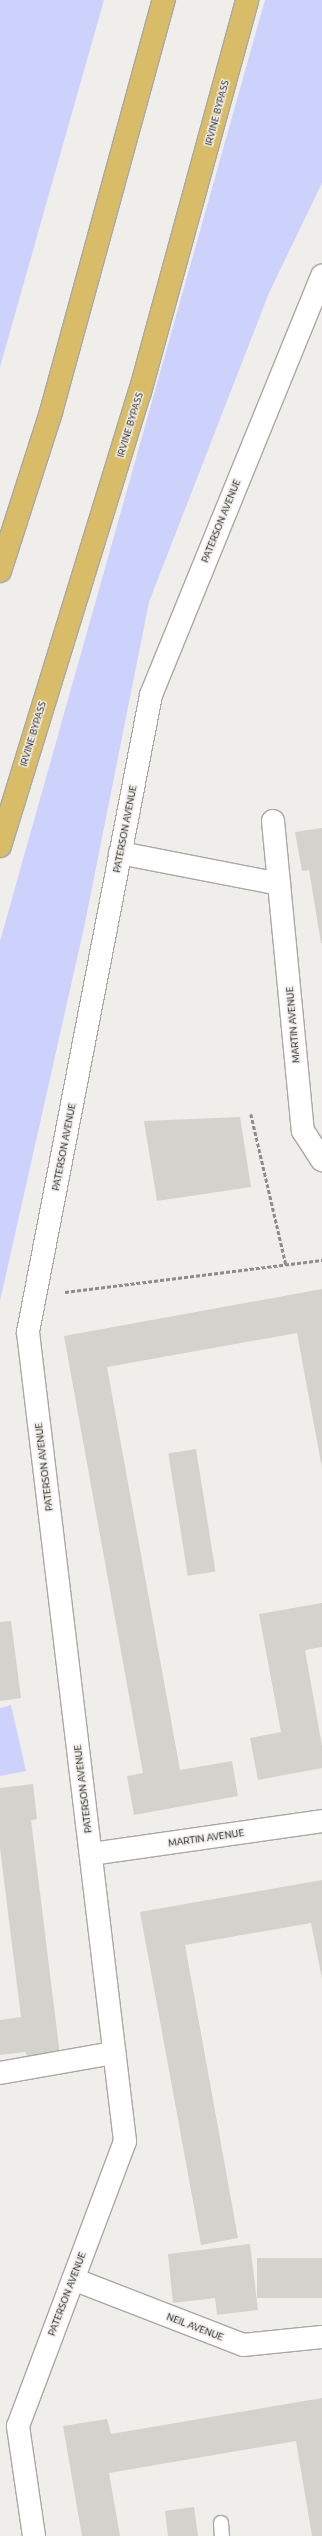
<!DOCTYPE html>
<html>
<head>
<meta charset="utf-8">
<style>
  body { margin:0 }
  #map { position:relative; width:322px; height:2536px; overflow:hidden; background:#f0eeea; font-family:Ubuntu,sans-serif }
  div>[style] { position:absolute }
  .green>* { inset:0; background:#cdd2fc }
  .building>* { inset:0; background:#d3d2cd; transform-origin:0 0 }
  .path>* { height:2.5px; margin-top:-1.25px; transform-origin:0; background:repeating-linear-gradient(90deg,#8e8c8a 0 4px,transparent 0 6px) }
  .roads { filter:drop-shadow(1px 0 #a9a8a3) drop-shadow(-1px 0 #a9a8a3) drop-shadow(0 1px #a9a8a3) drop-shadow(0 -1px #a9a8a3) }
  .service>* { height:14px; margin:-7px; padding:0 7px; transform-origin:7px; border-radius:7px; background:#fff }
  .minor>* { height:22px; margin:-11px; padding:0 11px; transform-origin:11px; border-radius:11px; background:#fff }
  .trunk>* { height:22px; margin:-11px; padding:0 11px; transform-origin:11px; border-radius:11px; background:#d8bc68 }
  span { translate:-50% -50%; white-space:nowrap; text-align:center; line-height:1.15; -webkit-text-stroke:3px #f0eeea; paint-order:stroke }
  .street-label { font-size:10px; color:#11100f }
</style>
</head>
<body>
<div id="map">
  <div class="green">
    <div style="clip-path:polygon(0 0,104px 0,0 367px)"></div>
    <div style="clip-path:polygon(265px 0,322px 0,322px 183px,269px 293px,149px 602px,85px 923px,0 1301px,0 941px)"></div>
    <div style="clip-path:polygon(11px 1705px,26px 1771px,0 1776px,0 1708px)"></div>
  </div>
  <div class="building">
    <div style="clip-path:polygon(322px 828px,322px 943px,321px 943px,309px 870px,302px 871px,295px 832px)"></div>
    <div style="clip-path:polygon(240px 1117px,251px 1187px,157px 1201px,144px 1121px)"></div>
    <div style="clip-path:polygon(322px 1289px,322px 1468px,297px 1333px,107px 1367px,180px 1770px,232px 1761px,238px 1796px,134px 1815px,127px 1776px,143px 1773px,64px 1336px)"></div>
    <div style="left:196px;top:1449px;width:124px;height:28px;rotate:81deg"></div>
    <div style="clip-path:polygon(322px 1603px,322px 1647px,305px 1650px,322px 1746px,322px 1768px,258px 1780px,250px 1738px,281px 1732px,259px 1614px)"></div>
    <div style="clip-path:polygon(11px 1621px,21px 1698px,0 1701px,0 1622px)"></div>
    <div style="clip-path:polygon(33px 1784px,37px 1819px,31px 1820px,60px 2055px,27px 2060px,26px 2052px,0 2055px,0 2020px,21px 2017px,0 1848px,0 1788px)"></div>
    <div style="clip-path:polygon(322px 1880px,322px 1979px,311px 1923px,185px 1945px,238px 2238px,201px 2245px,140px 1912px)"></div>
    <div style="clip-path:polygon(250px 2244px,258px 2310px,217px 2315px,215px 2298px,173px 2303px,168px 2254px)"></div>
    <div style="left:322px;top:2258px;width:40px;height:65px;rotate:90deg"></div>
    <div style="clip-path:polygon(322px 2398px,322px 2536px,312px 2536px,296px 2441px,109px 2473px,120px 2536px,82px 2536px,63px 2426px,107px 2419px,111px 2434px)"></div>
    <div style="clip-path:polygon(194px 2507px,198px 2536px,168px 2536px,165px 2511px)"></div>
  </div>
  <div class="path">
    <div style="left:251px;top:1114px;width:154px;rotate:76.9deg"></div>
    <div style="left:65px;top:1292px;width:259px;rotate:-7.1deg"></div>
  </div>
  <div class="roads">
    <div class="service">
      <div style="left:221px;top:2523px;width:13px;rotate:86deg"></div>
    </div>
    <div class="minor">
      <div style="left:273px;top:821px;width:311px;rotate:84.5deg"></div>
      <div style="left:303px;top:1131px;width:35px;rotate:57deg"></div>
      <div style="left:120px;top:853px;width:162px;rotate:11deg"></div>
      <div style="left:91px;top:1854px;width:233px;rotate:-8.1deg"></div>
      <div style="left:0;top:2073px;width:116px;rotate:-10deg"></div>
      <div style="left:73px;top:2279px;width:182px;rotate:21.2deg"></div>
      <div style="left:243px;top:2345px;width:79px;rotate:-5.8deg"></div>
      <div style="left:34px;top:2536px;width:111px;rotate:-98.3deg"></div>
      <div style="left:18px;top:2426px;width:304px;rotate:-69.4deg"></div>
      <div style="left:125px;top:2141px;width:815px;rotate:-96.84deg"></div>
      <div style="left:28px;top:1332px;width:649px;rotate:-79.07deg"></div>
      <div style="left:151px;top:695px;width:453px;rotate:-67.8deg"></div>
    </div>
    <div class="trunk">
      <div style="left:0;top:571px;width:167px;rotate:-72.2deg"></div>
      <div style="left:51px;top:412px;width:427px;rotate:-74.7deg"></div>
      <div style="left:0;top:846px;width:475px;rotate:-72.9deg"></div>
      <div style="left:140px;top:392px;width:406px;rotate:-74.7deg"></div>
    </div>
  </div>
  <div class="street-label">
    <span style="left:217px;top:113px;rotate:-75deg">IRVINE BYPASS</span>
    <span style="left:130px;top:425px;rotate:-73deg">IRVINE BYPASS</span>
    <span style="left:221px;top:521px;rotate:-68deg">PATERSON AVENUE</span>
    <span style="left:33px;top:734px;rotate:-73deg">IRVINE BYPASS</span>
    <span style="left:125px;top:829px;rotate:-79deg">PATERSON AVENUE</span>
    <span style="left:293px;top:1025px;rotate:-95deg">MARTIN AVENUE</span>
    <span style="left:64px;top:1147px;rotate:-79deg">PATERSON AVENUE</span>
    <span style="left:44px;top:1467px;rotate:-97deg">PATERSON AVENUE</span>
    <span style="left:83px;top:1789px;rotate:-97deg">PATERSON AVENUE</span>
    <span style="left:206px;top:1838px;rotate:-8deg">MARTIN AVENUE</span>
    <span style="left:67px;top:2294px;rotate:-69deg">PATERSON AVENUE</span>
    <span style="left:195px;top:2327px;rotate:21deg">NEIL AVENUE</span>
  </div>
</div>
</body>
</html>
